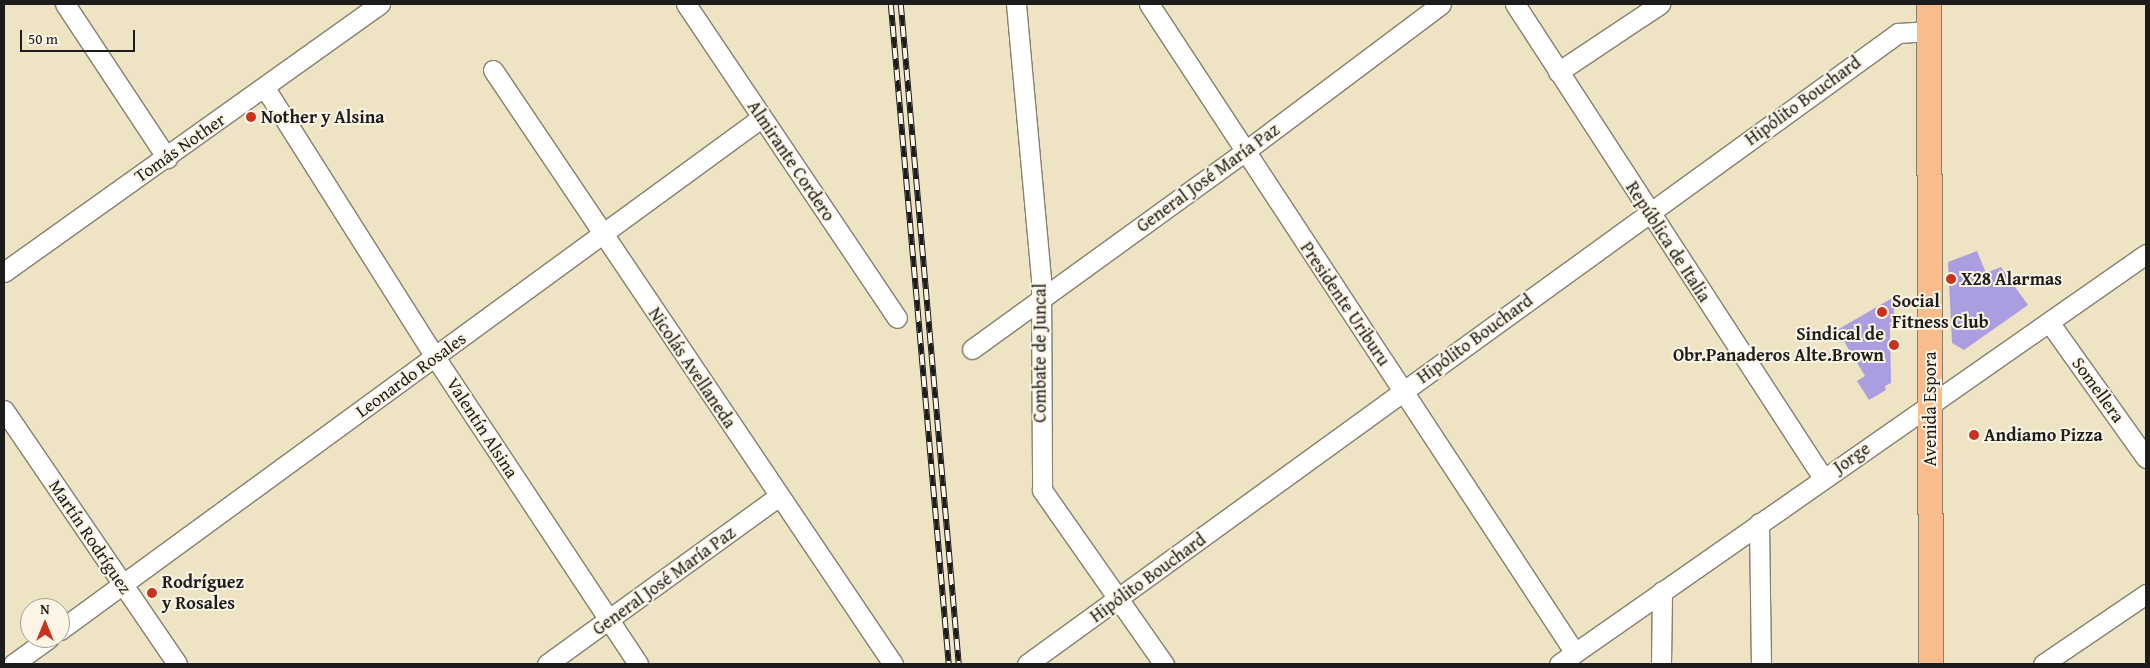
<!DOCTYPE html>
<html>
<head>
<meta charset="utf-8">
<style>
  body { margin:0 }
  #map { position:relative; width:2150px; height:668px; overflow:hidden; background:#eee4c4; font-family:"Gentium Book Plus",serif }
  div>[style] { position:absolute }
  .building>* { inset:0; background:#ab9ee0 }
  .roads { filter:drop-shadow(1px 0 #858070) drop-shadow(-1px 0 #858070) drop-shadow(0 1px #858070) drop-shadow(0 -1px #858070) }
  .minor>* { height:19px; margin:-9.5px; padding:0 9.5px; transform-origin:9.5px; border-radius:9.5px; background:#fff }
  .major>* { height:24px; margin:-12px; padding:0 12px; transform-origin:12px; border-radius:12px; background:#f9bc8a }
  .rail>* { height:5.5px; margin-top:-2.75px; transform-origin:0; background:repeating-linear-gradient(90deg,#fcf5e5 0 11px,#1c1c1c 0 22px); box-sizing:border-box; border-block:1px solid #1c1c1c }
  .dots>* { width:14px; height:14px; translate:-50% -50%; box-sizing:border-box; border:2px solid #fcf5e5; border-radius:50% }
  span { translate:-50% -50%; white-space:nowrap; text-align:center; line-height:1.15; -webkit-text-stroke:4px #fcf5e5; paint-order:stroke }
  .street-label { font-size:18px; color:#1c1c1c }
  .poi-label { font-size:18px; color:#1c1c1c; font-weight:700 }
  .left { translate:0 -50%; text-align:left }
  .right { translate:-100% -50%; text-align:right }
  .frame { position:absolute; inset:0; border:5px solid #1c1c1c; pointer-events:none }
  .north { position:absolute; left:20px; top:598px; width:50px; height:50px; box-sizing:border-box; background:#fcf5e5; border:1px solid #a29e95; border-radius:50%; rotate:0deg; font-size:14px; font-weight:700; line-height:20px; text-align:center; color:#1c1c1c }
  .north::after { content:''; display:block; margin:auto; width:18px; height:22px; background:#c8321e; clip-path:polygon(50% 0,100% 100%,50% 72%,0 100%) }
  .scale { position:absolute; left:20px; top:30px; width:115px; height:22px; box-sizing:border-box; border:2px solid #1c1c1c; border-top:0; padding-left:6px; font-size:15px; line-height:18px; white-space:nowrap; color:#1c1c1c; -webkit-text-stroke:4px #fcf5e5; paint-order:stroke }
</style>
</head>
<body>
<div id="map">
  <div class="building">
    <div style="clip-path:polygon(1977px 251px,1986px 273px,2001px 267px,2028px 305px,1964px 350px,1952px 343px,1948px 262px)"></div>
    <div style="clip-path:polygon(1894px 297px,1894px 326px,1890px 328px,1891px 383px,1885px 386px,1886px 390px,1869px 400px,1857px 381px,1865px 376px,1837px 330px)"></div>
  </div>
  <div class="roads">
    <div class="minor">
      <div style="left:65px;top:4px;width:185px;rotate:56.5deg"></div>
      <div style="left:686px;top:4px;width:378px;rotate:56.1deg"></div>
      <div style="left:1016px;top:4px;width:276px;rotate:84.8deg"></div>
      <div style="left:1041px;top:279px;width:211px;rotate:89.7deg"></div>
      <div style="left:1042px;top:490px;width:213px;rotate:55deg"></div>
      <div style="left:1149px;top:4px;width:776px;rotate:56.72deg"></div>
      <div style="left:1515px;top:4px;width:565px;rotate:56.98deg"></div>
      <div style="left:493px;top:70px;width:716px;rotate:56.04deg"></div>
      <div style="left:1558px;top:72px;width:123px;rotate:-33.7deg"></div>
      <div style="left:265px;top:88px;width:318px;rotate:57.7deg"></div>
      <div style="left:435px;top:357px;width:368px;rotate:56.5deg"></div>
      <div style="left:4px;top:272px;width:462px;rotate:-35.5deg"></div>
      <div style="left:2049px;top:322px;width:167px;rotate:54.5deg"></div>
      <div style="left:972px;top:349px;width:336px;rotate:-35.9deg"></div>
      <div style="left:1244px;top:152px;width:246px;rotate:-36.9deg"></div>
      <div style="left:4px;top:410px;width:307px;rotate:55.7deg"></div>
      <div style="left:1759px;top:523px;width:141px;rotate:89.2deg"></div>
      <div style="left:60px;top:630px;width:868px;rotate:-36.14deg"></div>
      <div style="left:13px;top:664px;width:44px;rotate:-35.8deg"></div>
      <div style="left:547px;top:664px;width:286px;rotate:-35.9deg"></div>
      <div style="left:1027px;top:664px;width:1076px;rotate:-35.92deg"></div>
      <div style="left:1898px;top:33px;width:31px;rotate:-4deg"></div>
      <div style="left:1559px;top:664px;width:716px;rotate:-34.93deg"></div>
      <div style="left:1661px;top:664px;width:73px;rotate:-89.2deg"></div>
      <div style="left:2043px;top:664px;width:125px;rotate:-34.2deg"></div>
    </div>
    <div class="major">
      <div style="left:1929px;top:4px;width:660px;rotate:89.83deg"></div>
    </div>
  </div>
  <div class="rail">
    <div style="left:891px;top:4px;width:663px;rotate:84.98deg"></div>
    <div style="left:901px;top:4px;width:663px;rotate:84.98deg"></div>
  </div>
  <div class="dots">
    <div style="left:251px;top:117px;background:#c8321e"></div>
    <div style="left:1951px;top:279px;background:#c8321e"></div>
    <div style="left:1882px;top:312px;background:#c8321e"></div>
    <div style="left:1894px;top:345px;background:#c8321e"></div>
    <div style="left:1974px;top:435px;background:#c8321e"></div>
    <div style="left:152px;top:593px;background:#c8321e"></div>
  </div>
  <div class="street-label">
    <span style="left:1803px;top:101px;rotate:-36deg">Hipólito Bouchard</span>
    <span style="left:180px;top:148px;rotate:-35deg">Tomás Nother</span>
    <span style="left:791px;top:161px;rotate:56deg">Almirante Cordero</span>
    <span style="left:1208px;top:178px;rotate:-36deg">General José María Paz</span>
    <span style="left:1668px;top:242px;rotate:57deg">República de Italia</span>
    <span style="left:1345px;top:304px;rotate:56deg">Presidente Uriburu</span>
    <span style="left:1475px;top:339px;rotate:-36deg">Hipólito Bouchard</span>
    <span style="left:1040px;top:353px;rotate:-90deg">Combate de Juncal</span>
    <span style="left:692px;top:368px;rotate:56deg">Nicolás Avellaneda</span>
    <span style="left:411px;top:375px;rotate:-36deg">Leonardo Rosales</span>
    <span style="left:2098px;top:390px;rotate:54deg">Somellera</span>
    <span style="left:1930px;top:409px;rotate:-90deg">Avenida Espora</span>
    <span style="left:482px;top:428px;rotate:57deg">Valentín Alsina</span>
    <span style="left:1852px;top:458px;rotate:-35deg">Jorge</span>
    <span style="left:90px;top:537px;rotate:56deg">Martín Rodríguez</span>
    <span style="left:1148px;top:578px;rotate:-36deg">Hipólito Bouchard</span>
    <span style="left:664px;top:581px;rotate:-36deg">General José María Paz</span>
  </div>
  <div class="poi-label">
    <span class="left" style="left:261px;top:117px">Nother y Alsina</span>
    <span class="left" style="left:1961px;top:279px">X28 Alarmas</span>
    <span class="left" style="left:1892px;top:312px">Social<br>Fitness Club</span>
    <span class="right" style="left:1884px;top:345px">Sindical de<br>Obr.Panaderos Alte.Brown</span>
    <span class="left" style="left:1984px;top:435px">Andiamo Pizza</span>
    <span class="left" style="left:162px;top:593px">Rodríguez<br>y Rosales</span>
  </div>
  <div class="frame"></div>
  <div class="north">N</div>
  <div class="scale">50 m</div>
</div>
</body>
</html>
